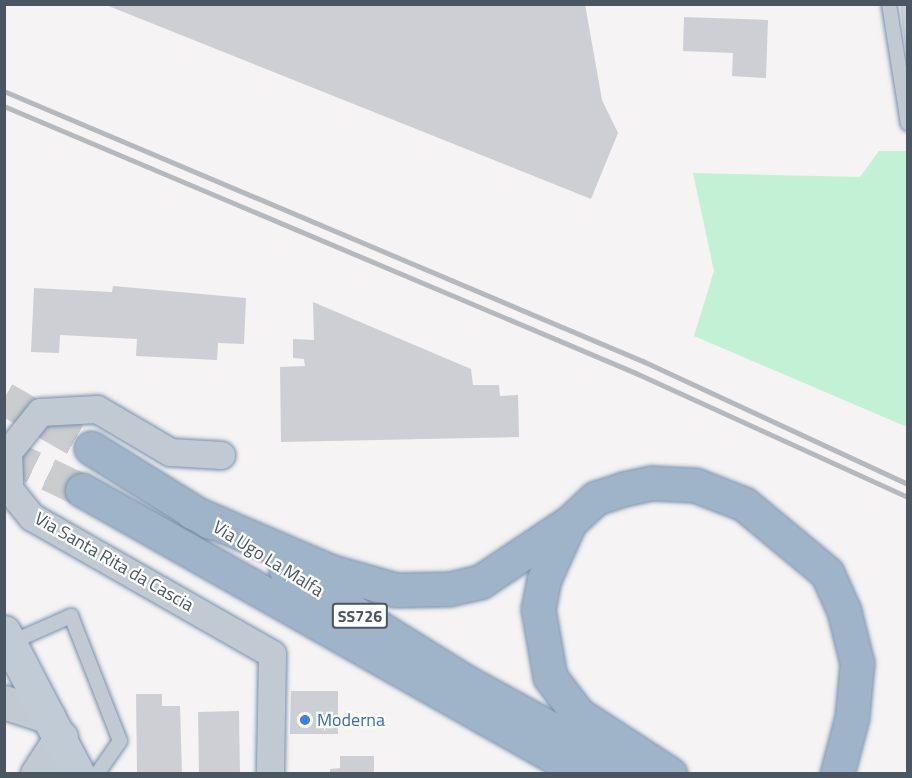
<!DOCTYPE html>
<html>
<head>
<meta charset="utf-8">
<style>
	body { margin:0 }
	#map { position:relative; width:912px; height:778px; overflow:hidden; background:#f5f3f3; font-family:"Titillium Web",sans-serif }
	div>[style] { position:absolute }
	[style*='--x'] { left:calc(var(--x)*1px); top:calc(var(--y)*1px); width:calc(var(--w)*1px); rotate:calc(var(--a)*1deg) }
	.green>* { inset:0; background:#c3f1d5 }
	.building>* { inset:0; background:#cdcfd5 }
	.trunk-tunnel>* { height:33px; margin-top:-16.5px; transform-origin:0; background:repeating-linear-gradient(90deg,#caccce 0 33px,transparent 0 49px) }
	.roads { filter:drop-shadow(0 0 2px #7690ad) drop-shadow(0 0 2px #7690ad) }
	.service>* { height:14px; margin:-7px; padding:0 7px; transform-origin:7px; border-radius:7px; background:#c1cad2 }
	.minor>* { height:27px; margin:-13.5px; padding:0 13.5px; transform-origin:13.5px; border-radius:13.5px; background:#c1cad2 }
	.tertiary>* { height:33px; margin:-16.5px; padding:0 16.5px; transform-origin:16.5px; border-radius:16.5px; background:#c1cad2 }
	.secondary>* { height:33px; margin:-16.5px; padding:0 16.5px; transform-origin:16.5px; border-radius:16.5px; background:#c1cbd6 }
	.trunk>* { height:33px; margin:-16.5px; padding:0 16.5px; transform-origin:16.5px; border-radius:16.5px; background:#9fb4c9 }
	.rail>* { height:4.5px; margin:-2.25px; padding:0 2.25px; transform-origin:2.25px; border-radius:2.25px; background:#b5b8bd }
	.dots>* { width:16px; height:16px; translate:-50% -50%; box-sizing:border-box; border:3px solid #fff; border-radius:50% }
	span { translate:-50% -50%; white-space:nowrap; text-align:center; line-height:1.15; -webkit-text-stroke:4.5px #fff; paint-order:stroke }
	.shield-label span { padding:2px 4px; background:#fff; border:2px solid; border-radius:4px; -webkit-text-stroke-width:0 }
	.shield-label { font-size:16px; color:#4a5661; font-weight:700 }
	.street-label { font-size:18px; color:#4a5661 }
	.shop-label { font-size:18px; color:#366cbe }
	.left { translate:0 -50%; text-align:left }
	.frame { position:absolute; inset:0; border:6px solid #4a5661; pointer-events:none }
</style>
</head>
<body>
<div id="map">
	<div class="green">
		<i style="clip-path:polygon(879px 151px,907px 151px,907px 427px,694px 336px,714px 271px,693px 173px,860px 177px)"></i>
	</div>
	<div class="building">
		<i style="clip-path:polygon(585px 4px,602px 100px,618px 133px,591px 199px,106px 5px)"></i>
		<i style="clip-path:polygon(900px 4px,908px 4px,908px 53px,906px 53px)"></i>
		<i style="clip-path:polygon(684px 17px,768px 20px,766px 78px,732px 76px,733px 53px,683px 51px)"></i>
		<i style="clip-path:polygon(113px 286px,246px 298px,244px 344px,218px 343px,217px 360px,136px 356px,137px 339px,60px 335px,59px 353px,31px 352px,34px 288px,112px 292px)"></i>
		<i style="clip-path:polygon(313px 302px,471px 369px,473px 385px,499px 385px,500px 396px,518px 395px,519px 437px,281px 442px,280px 367px,305px 366px,304px 359px,293px 358px,293px 339px,314px 340px)"></i>
		<i style="clip-path:polygon(291px 691px,338px 691px,338px 734px,290px 734px)"></i>
		<i style="clip-path:polygon(136px 694px,162px 694px,162px 706px,180px 706px,182px 774px,137px 773px)"></i>
		<i style="clip-path:polygon(239px 711px,240px 774px,199px 774px,198px 712px)"></i>
		<i style="clip-path:polygon(340px 756px,374px 756px,374px 774px,330px 774px,330px 769px,340px 768px)"></i>
	</div>
	<div class="trunk-tunnel">
		<i style="--x:4;--y:398;--w:100;--a:29.9"></i>
		<i style="--x:4;--y:453;--w:86;--a:25.4"></i>
	</div>
	<div class="roads">
		<div class="service">
			<i style="--x:889;--y:4;--w:121;--a:81"></i>
			<i style="--x:10;--y:643;--w:67;--a:-23.9"></i>
			<i style="--x:71;--y:616;--w:134;--a:68.6"></i>
			<i style="--x:120;--y:741;--w:40;--a:124.9"></i>
		</div>
		<div class="minor">
			<i style="--x:221;--y:455;--w:51;--a:-176.6"></i>
			<i style="--x:170;--y:452;--w:85;--a:-149.5"></i>
			<i style="--x:97;--y:409;--w:57;--a:177"></i>
			<i style="--x:40;--y:412;--w:51;--a:128.7"></i>
			<i style="--x:8;--y:452;--w:37;--a:88"></i>
			<i style="--x:9;--y:489;--w:36;--a:51"></i>
			<i style="--x:32;--y:517;--w:276;--a:29.7"></i>
			<i style="--x:272;--y:654;--w:120;--a:91"></i>
		</div>
		<div class="tertiary">
			<i style="--x:4;--y:702;--w:47;--a:18.4"></i>
			<i style="--x:37;--y:774;--w:44;--a:-57"></i>
		</div>
		<div class="secondary">
			<i style="--x:4;--y:632;--w:160;--a:62.5"></i>
		</div>
		<div class="trunk">
			<i style="--x:91;--y:448;--w:140;--a:31.9"></i>
			<i style="--x:82;--y:490;--w:578;--a:29.45"></i>
			<i style="--x:192;--y:512;--w:152;--a:23.2"></i>
			<i style="--x:332;--y:572;--w:66;--a:15.7"></i>
			<i style="--x:396;--y:590;--w:53;--a:-1.1"></i>
			<i style="--x:449;--y:589;--w:32;--a:-13"></i>
			<i style="--x:480;--y:582;--w:108;--a:-33.7"></i>
			<i style="--x:570;--y:522;--w:35;--a:-43"></i>
			<i style="--x:596;--y:498;--w:28;--a:-18"></i>
			<i style="--x:623;--y:489;--w:30;--a:-12"></i>
			<i style="--x:652;--y:483;--w:43;--a:2.7"></i>
			<i style="--x:695;--y:485;--w:53;--a:21.2"></i>
			<i style="--x:744;--y:504;--w:108;--a:39.7"></i>
			<i style="--x:827;--y:573;--w:42;--a:65.9"></i>
			<i style="--x:844;--y:611;--w:54;--a:76"></i>
			<i style="--x:857;--y:663;--w:54;--a:95.3"></i>
			<i style="--x:852;--y:717;--w:59;--a:104.7"></i>
			<i style="--x:568;--y:526;--w:58;--a:114.4"></i>
			<i style="--x:544;--y:579;--w:31;--a:101"></i>
			<i style="--x:538;--y:609;--w:69;--a:80"></i>
			<i style="--x:550;--y:677;--w:46;--a:52.9"></i>
			<i style="--x:578;--y:714;--w:110;--a:33.1"></i>
			<i style="--x:286;--y:570;--w:212;--a:31.9"></i>
			<i style="--x:466;--y:682;--w:192;--a:28.7"></i>
		</div>
	</div>
	<div class="rail">
		<i style="--x:4;--y:91;--w:694;--a:22.91"></i>
		<i style="--x:643;--y:361;--w:292;--a:24.9"></i>
		<i style="--x:4;--y:106;--w:686;--a:22.9"></i>
		<i style="--x:636;--y:373;--w:299;--a:24.5"></i>
	</div>
	<div class="dots">
		<i style="left:305px;top:720px;background:#3f7fe0"></i>
	</div>
	<div class="shield-label">
		<span style="left:360px;top:616px">SS726</span>
	</div>
	<div class="street-label">
		<span style="left:268px;top:559px;rotate:32deg">Via Ugo La Malfa</span>
		<span style="left:114px;top:562px;rotate:30deg">Via Santa Rita da Cascia</span>
	</div>
	<div class="shop-label">
		<span class="left" style="left:317px;top:720px">Moderna</span>
	</div>
	<div class="frame"></div>
</div>
</body>
</html>
